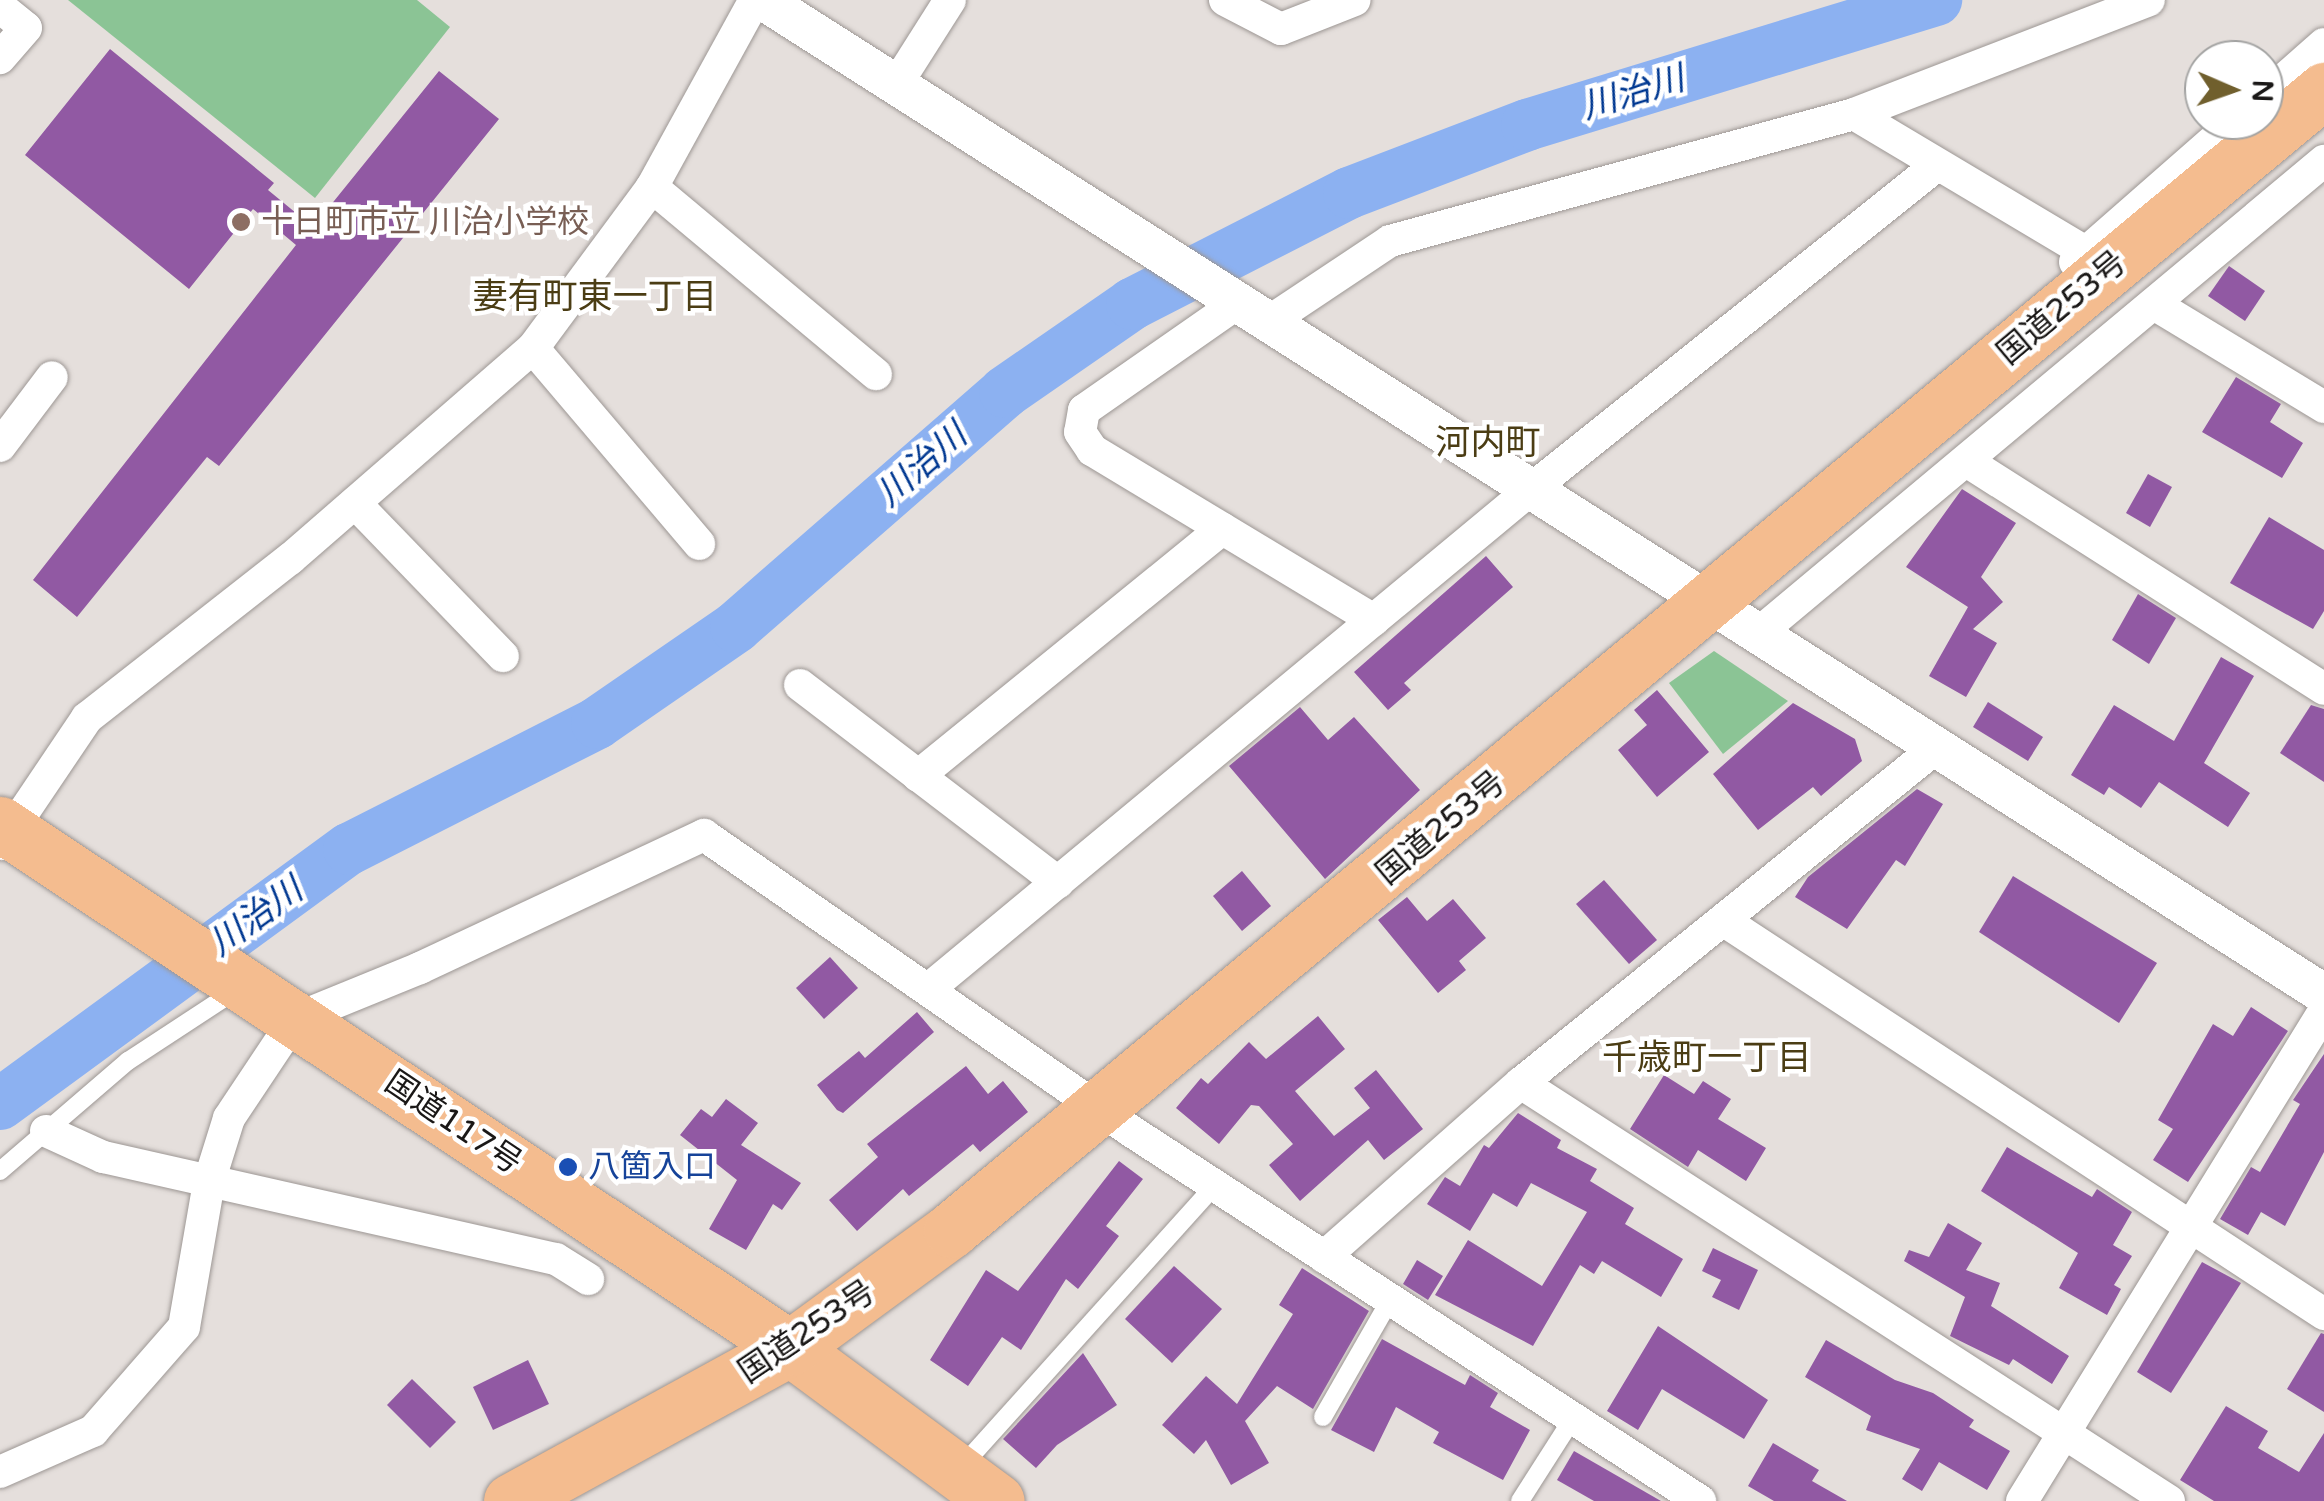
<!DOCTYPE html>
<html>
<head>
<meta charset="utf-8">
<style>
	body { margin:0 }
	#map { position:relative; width:2324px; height:1501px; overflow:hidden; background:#e5dfdc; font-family:"Varela Round","Noto Sans JP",sans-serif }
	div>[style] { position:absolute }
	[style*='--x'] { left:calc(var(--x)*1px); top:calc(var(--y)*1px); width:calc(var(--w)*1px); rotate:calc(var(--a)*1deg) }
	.green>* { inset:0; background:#8bc495 }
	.river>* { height:52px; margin:-26px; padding:0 26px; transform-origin:26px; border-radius:26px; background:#8cb1f1 }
	.building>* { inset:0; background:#9159a3 }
	.roads { filter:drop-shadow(0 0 2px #9d9794) drop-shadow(0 0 2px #9d9794) }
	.service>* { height:18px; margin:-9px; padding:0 9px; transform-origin:9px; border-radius:9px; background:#fff }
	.minor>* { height:32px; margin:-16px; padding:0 16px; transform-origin:16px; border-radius:16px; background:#fff }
	.tertiary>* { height:40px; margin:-20px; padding:0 20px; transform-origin:20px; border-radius:20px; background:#fff }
	.trunk>* { height:55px; margin:-27.5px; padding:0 27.5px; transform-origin:27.5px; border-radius:27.5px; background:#f4bc8f }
	.dots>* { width:28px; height:28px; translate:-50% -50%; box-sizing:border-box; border:5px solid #fff; border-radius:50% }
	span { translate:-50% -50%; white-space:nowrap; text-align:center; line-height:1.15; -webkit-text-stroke:9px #fff; paint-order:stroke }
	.education-label { font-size:32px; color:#785e54 }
	.left { translate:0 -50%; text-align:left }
	.street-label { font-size:32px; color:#1a1817 }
	.transit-label { font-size:32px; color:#164399 }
	.water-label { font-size:35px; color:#003891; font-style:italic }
	.neighbourhood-label { font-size:35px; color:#4b3d14 }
	.north { position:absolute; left:2184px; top:40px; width:100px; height:100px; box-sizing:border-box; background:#fff; border:2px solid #a3a3a2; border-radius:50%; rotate:92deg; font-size:28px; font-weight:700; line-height:40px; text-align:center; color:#1a1817 }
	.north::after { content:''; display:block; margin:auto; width:35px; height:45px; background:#705f2d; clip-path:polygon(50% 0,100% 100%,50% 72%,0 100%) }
</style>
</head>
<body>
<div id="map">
	<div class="green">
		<i style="clip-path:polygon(68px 0,417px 0,450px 27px,315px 198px)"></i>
		<i style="clip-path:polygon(1714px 651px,1788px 701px,1723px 754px,1669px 683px)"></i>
	</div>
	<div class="river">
		<i style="--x:0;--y:1104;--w:432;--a:-36.2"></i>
		<i style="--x:349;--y:849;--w:278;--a:-26.9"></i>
		<i style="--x:597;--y:723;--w:169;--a:-34.6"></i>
		<i style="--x:736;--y:627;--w:357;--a:-41.1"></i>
		<i style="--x:1005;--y:392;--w:155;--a:-34.7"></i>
		<i style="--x:1132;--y:304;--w:244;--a:-27.1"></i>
		<i style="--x:1349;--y:193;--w:191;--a:-20.9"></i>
		<i style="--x:1527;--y:125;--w:428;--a:-17"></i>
	</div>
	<div class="building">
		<i style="clip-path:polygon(110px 49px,274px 183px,268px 190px,313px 227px,439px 71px,499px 119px,219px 466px,207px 457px,77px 617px,33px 580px,296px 245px,253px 209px,189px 289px,25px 155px)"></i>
		<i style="clip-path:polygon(2229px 266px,2265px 291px,2245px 321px,2208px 296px)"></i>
		<i style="clip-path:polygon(2236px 377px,2281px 404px,2270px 422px,2303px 443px,2282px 478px,2202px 432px)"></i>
		<i style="clip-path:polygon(2148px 474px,2172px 487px,2150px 527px,2126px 513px)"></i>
		<i style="clip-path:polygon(1962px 489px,2016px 523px,1981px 577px,2003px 602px,1973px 629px,1997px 643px,1966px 697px,1929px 676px,1968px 607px,1906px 567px)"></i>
		<i style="clip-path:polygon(2269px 517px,2324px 550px,2324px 611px,2313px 629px,2230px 583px)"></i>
		<i style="clip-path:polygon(1486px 556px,1513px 587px,1404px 683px,1411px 690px,1388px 710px,1354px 672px)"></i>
		<i style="clip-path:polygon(2138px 594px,2176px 618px,2149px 664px,2112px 640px)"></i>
		<i style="clip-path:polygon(2221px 657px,2254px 676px,2204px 763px,2250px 793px,2228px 827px,2159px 782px,2141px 808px,2109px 787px,2104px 795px,2071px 775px,2114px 705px,2174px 741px)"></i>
		<i style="clip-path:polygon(1657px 690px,1709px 752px,1657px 797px,1618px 750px,1647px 725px,1634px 710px)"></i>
		<i style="clip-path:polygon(1988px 702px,2043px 737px,2028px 761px,1973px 727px)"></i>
		<i style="clip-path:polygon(1793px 703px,1855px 739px,1862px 761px,1821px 796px,1813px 787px,1758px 830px,1713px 774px)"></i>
		<i style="clip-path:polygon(2311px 705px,2324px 709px,2324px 782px,2280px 753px)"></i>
		<i style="clip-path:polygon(1300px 707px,1328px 740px,1354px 717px,1420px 790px,1325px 879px,1229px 766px)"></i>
		<i style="clip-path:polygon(1917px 789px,1943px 804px,1905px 866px,1896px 860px,1847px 929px,1795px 897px,1808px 877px)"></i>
		<i style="clip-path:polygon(1242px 871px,1271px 906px,1242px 931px,1213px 896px)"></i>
		<i style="clip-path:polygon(2013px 876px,2157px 963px,2119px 1023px,1979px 932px)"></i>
		<i style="clip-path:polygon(1604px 880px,1657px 940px,1629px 964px,1576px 904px)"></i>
		<i style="clip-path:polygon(1407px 897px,1427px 921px,1453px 899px,1486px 938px,1459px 961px,1466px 970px,1438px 993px,1378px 920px)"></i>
		<i style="clip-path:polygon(830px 957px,858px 988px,824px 1019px,796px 988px)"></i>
		<i style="clip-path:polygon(2251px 1007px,2288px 1031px,2188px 1182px,2153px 1160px,2173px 1129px,2158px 1120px,2213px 1024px,2233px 1036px)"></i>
		<i style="clip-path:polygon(917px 1012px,934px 1032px,843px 1113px,837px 1110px,817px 1085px,859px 1051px,865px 1058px)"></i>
		<i style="clip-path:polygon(1318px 1016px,1345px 1049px,1295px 1091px,1334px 1136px,1370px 1108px,1354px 1088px,1376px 1070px,1423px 1129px,1384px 1160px,1368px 1140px,1300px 1201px,1269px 1165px,1293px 1144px,1259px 1106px,1251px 1105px,1219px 1144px,1176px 1108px,1201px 1078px,1208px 1084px,1249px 1042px,1266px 1059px)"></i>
		<i style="clip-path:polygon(2324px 1054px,2324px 1152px,2285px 1226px,2261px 1212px,2248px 1235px,2220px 1219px,2251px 1167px,2260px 1172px,2300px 1104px,2293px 1100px)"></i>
		<i style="clip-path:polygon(966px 1066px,988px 1094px,1003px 1081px,1028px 1112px,980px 1152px,973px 1144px,909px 1196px,903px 1189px,857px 1231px,829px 1200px,878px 1157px,867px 1144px)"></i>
		<i style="clip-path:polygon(1664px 1075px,1694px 1094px,1703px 1081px,1731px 1099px,1718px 1119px,1766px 1148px,1746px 1181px,1698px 1150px,1688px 1167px,1630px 1129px)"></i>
		<i style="clip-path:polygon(726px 1099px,758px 1123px,741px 1145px,801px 1183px,782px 1210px,773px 1204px,746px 1250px,709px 1229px,737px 1180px,680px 1135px,701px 1109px,712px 1117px)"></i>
		<i style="clip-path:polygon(1518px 1113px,1561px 1140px,1557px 1148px,1597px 1169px,1590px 1181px,1634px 1208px,1625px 1224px,1683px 1259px,1661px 1297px,1602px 1261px,1594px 1274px,1580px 1265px,1533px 1346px,1435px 1295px,1468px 1240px,1542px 1286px,1587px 1212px,1531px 1183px,1517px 1207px,1493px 1193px,1470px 1231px,1427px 1204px,1445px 1177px,1460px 1186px,1484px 1145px,1489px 1148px)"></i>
		<i style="clip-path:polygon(2007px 1147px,2092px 1197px,2097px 1189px,2132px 1212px,2113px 1245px,2132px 1256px,2114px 1285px,2121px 1289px,2107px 1315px,2059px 1288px,2078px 1253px,1981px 1191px)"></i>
		<i style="clip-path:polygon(1119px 1161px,1143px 1179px,1106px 1226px,1119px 1236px,1078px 1289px,1066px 1279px,1021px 1350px,1002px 1337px,968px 1386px,930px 1360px,986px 1270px,1018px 1291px)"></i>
		<i style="clip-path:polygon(1948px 1223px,1982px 1243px,1966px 1270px,2000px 1283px,1991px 1306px,2069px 1356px,2052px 1384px,2013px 1359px,2009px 1365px,1950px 1336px,1965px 1297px,1904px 1261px,1909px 1250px,1929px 1257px)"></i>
		<i style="clip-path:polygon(1713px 1248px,1758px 1270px,1739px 1310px,1712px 1297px,1721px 1280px,1702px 1271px)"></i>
		<i style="clip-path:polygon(1417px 1260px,1443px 1276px,1428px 1300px,1403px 1284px)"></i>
		<i style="clip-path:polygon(2202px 1262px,2241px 1283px,2171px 1393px,2137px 1372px)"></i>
		<i style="clip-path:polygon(1174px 1266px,1222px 1309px,1172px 1363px,1125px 1319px)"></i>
		<i style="clip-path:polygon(1302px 1268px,1369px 1311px,1313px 1409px,1277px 1386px,1245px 1421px,1269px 1463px,1231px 1485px,1206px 1440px,1194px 1454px,1162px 1425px,1206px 1376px,1237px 1404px,1293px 1314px,1279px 1305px)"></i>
		<i style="clip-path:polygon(1658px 1326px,1768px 1400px,1744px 1439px,1662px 1389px,1638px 1430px,1607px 1411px)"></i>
		<i style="clip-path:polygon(2321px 1333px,2324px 1334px,2324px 1412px,2287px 1389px)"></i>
		<i style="clip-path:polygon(1382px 1339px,1465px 1385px,1470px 1375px,1498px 1393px,1490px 1407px,1530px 1430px,1503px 1480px,1433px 1443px,1439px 1432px,1396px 1407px,1374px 1452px,1331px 1430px)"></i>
		<i style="clip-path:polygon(1826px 1340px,1895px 1380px,1933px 1393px,1974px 1420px,1969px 1427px,2010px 1451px,1987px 1490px,1939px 1462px,1922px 1491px,1902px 1479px,1920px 1449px,1866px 1430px,1871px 1416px,1805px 1377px)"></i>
		<i style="clip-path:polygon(1083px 1353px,1117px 1405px,1057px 1445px,1036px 1468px,1003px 1439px)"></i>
		<i style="clip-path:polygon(528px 1360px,549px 1404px,493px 1430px,473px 1387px)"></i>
		<i style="clip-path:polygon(412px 1379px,456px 1422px,430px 1448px,387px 1405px)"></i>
		<i style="clip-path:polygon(2226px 1406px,2268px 1431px,2258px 1448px,2299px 1472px,2324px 1433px,2324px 1501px,2214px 1501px,2180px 1480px)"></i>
		<i style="clip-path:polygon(1773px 1443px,1819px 1470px,1812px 1481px,1847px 1501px,1774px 1501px,1748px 1486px)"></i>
		<i style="clip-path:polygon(1574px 1451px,1661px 1501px,1594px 1501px,1557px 1480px)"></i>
	</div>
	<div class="roads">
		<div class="service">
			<i style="--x:0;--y:1171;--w:169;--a:-40.7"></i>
			<i style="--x:128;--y:1061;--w:131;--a:-33.2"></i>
			<i style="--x:1323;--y:1417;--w:135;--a:-60.2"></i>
			<i style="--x:962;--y:1466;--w:378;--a:-48"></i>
			<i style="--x:1520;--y:1501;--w:98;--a:-57.4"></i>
		</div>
		<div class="minor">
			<i style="--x:1225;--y:0;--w:63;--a:27.4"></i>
			<i style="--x:1281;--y:29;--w:79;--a:-21.4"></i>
			<i style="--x:0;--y:7;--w:33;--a:39"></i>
			<i style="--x:26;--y:28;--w:40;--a:131"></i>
			<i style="--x:898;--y:82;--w:97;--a:-57.6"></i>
			<i style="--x:2264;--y:97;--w:80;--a:-41.5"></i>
			<i style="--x:1854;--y:114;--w:289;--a:30.8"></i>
			<i style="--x:652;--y:187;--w:292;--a:39.9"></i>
			<i style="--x:2075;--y:262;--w:215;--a:-41.2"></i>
			<i style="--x:1239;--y:302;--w:189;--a:145.1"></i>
			<i style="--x:1084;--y:410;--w:22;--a:100"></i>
			<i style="--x:1080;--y:432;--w:22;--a:56"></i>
			<i style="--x:1092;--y:450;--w:329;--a:31.1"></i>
			<i style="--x:2154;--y:304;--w:199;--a:31.2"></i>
			<i style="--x:1270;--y:321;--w:144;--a:-33.7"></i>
			<i style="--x:1390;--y:241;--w:481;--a:-15.3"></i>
			<i style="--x:1854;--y:114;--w:316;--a:-21.1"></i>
			<i style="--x:533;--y:348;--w:257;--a:49.7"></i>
			<i style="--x:0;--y:446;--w:86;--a:-53"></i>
			<i style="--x:1968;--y:462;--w:422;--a:32.5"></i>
			<i style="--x:355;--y:503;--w:213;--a:46"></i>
			<i style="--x:1760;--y:632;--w:735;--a:-39.87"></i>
			<i style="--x:800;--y:685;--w:325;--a:37.4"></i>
			<i style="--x:918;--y:776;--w:392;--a:-39.1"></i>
			<i style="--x:2;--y:844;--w:152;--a:-56"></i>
			<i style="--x:87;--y:718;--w:258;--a:-38.1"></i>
			<i style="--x:290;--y:559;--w:322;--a:-41"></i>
			<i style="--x:533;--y:348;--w:200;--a:-53.5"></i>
			<i style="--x:652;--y:187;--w:213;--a:-61.2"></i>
			<i style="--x:1723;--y:920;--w:719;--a:33.25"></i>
			<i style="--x:931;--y:987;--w:778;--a:-39.68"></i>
			<i style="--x:1530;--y:490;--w:519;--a:-38.59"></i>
			<i style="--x:1521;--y:1083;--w:771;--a:32.82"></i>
			<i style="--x:46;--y:1131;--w:63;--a:24.5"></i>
			<i style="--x:103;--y:1157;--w:464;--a:12.7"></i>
			<i style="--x:556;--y:1259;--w:38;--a:32"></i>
			<i style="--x:1324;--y:1257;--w:263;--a:-41.5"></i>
			<i style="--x:1521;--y:1083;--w:535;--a:-38.93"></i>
			<i style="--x:0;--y:1472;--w:102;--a:-23.8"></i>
			<i style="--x:93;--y:1431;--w:138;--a:-48.8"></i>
			<i style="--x:184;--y:1327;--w:147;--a:-80.2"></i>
			<i style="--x:209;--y:1182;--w:67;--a:-72.6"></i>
			<i style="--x:229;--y:1118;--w:119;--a:-56.3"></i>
			<i style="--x:295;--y:1019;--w:135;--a:-22.2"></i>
			<i style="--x:420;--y:968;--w:314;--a:-25.1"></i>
			<i style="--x:704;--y:835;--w:520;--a:34.73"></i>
			<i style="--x:1131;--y:1131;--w:679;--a:33.03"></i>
			<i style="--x:2022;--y:1501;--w:576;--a:-58.35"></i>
		</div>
		<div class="tertiary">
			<i style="--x:763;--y:0;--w:1851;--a:32.49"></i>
		</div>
		<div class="trunk">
			<i style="--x:0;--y:824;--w:948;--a:33.56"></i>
			<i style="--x:790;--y:1348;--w:257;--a:36.5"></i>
			<i style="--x:511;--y:1501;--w:318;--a:-28.7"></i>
			<i style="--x:790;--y:1348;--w:200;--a:-36.2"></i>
			<i style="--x:951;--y:1230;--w:1785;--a:-39.7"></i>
		</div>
	</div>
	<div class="dots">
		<i style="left:241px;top:222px;background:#8d6e63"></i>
		<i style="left:568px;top:1167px;background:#1a4fb4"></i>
	</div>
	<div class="education-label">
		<span class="left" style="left:261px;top:222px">十日町市立 川治小学校</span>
	</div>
	<div class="street-label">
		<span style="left:2062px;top:308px;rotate:-40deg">国道253号</span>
		<span style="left:1441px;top:828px;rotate:-40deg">国道253号</span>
		<span style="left:453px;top:1123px;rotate:34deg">国道117号</span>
		<span style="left:807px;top:1332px;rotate:-34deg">国道253号</span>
	</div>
	<div class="transit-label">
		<span class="left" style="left:588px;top:1167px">八箇入口</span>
	</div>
	<div class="water-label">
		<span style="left:1633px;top:93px;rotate:-17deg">川治川</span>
		<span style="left:922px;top:465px;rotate:-41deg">川治川</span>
		<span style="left:256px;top:917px;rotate:-36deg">川治川</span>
	</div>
	<div class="neighbourhood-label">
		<span style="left:595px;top:297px">妻有町東一丁目</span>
		<span style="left:1488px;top:443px">河内町</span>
		<span style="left:1707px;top:1058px">千歳町一丁目</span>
	</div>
	<div class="north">N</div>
</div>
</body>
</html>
